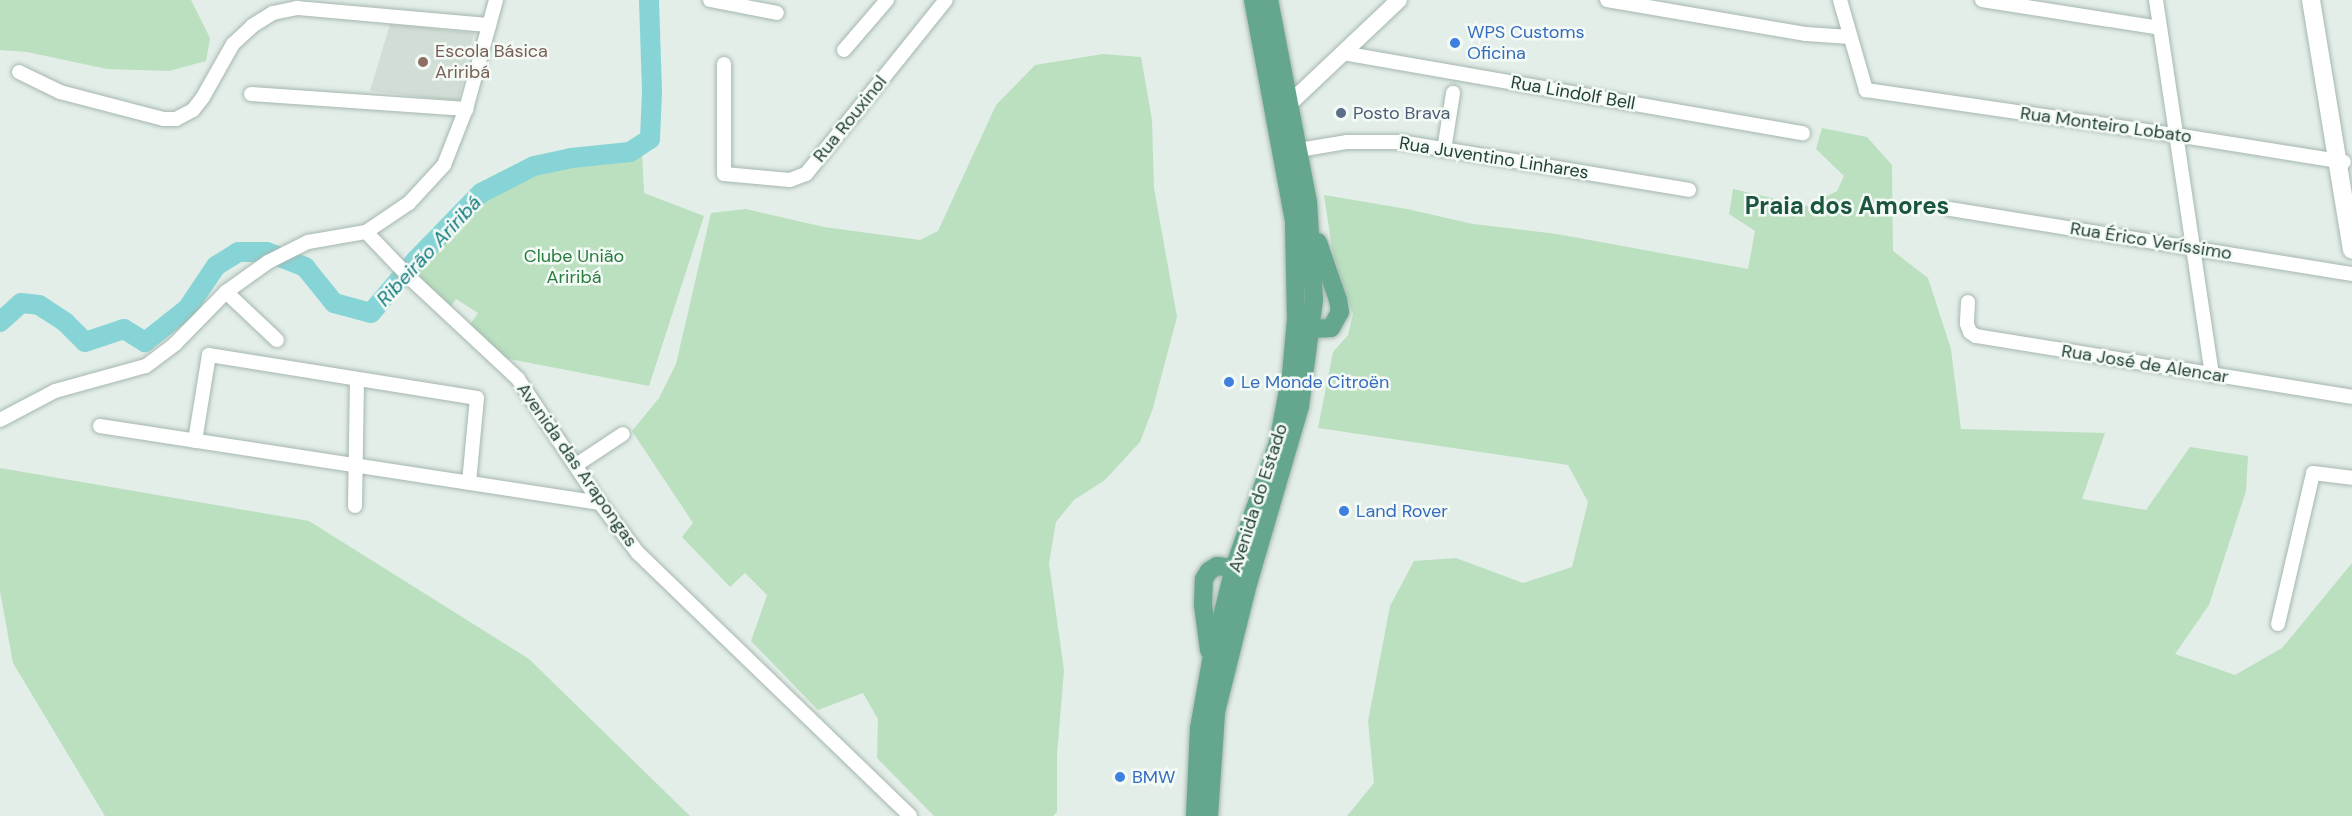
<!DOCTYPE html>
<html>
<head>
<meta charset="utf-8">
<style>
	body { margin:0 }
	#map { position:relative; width:2352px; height:816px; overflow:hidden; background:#e3eee8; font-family:"DM Sans",sans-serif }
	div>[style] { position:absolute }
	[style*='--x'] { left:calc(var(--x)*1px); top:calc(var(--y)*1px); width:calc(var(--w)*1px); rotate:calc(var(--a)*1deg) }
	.built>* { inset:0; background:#d1ded6 }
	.green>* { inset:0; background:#bae0c0 }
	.river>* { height:20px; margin:-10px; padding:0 10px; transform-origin:10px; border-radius:10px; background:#87d4d7 }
	.roads { filter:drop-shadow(0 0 2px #a5b7ae) drop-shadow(0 0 2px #a5b7ae) }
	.minor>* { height:14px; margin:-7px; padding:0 7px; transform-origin:7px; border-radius:7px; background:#fff }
	.tertiary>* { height:16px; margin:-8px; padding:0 8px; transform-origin:8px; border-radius:8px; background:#fff }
	.secondary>* { height:18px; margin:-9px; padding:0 9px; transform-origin:9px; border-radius:9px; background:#fff }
	.primary>* { height:18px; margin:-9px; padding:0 9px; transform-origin:9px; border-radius:9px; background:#64a78e }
	.dots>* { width:16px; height:16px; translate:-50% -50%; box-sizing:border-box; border:3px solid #f4faf6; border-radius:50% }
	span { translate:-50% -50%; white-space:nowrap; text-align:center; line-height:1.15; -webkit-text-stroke:5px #f4faf6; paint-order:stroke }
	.shop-label { font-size:18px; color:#366cbe }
	.left { translate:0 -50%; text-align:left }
	.education-label { font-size:18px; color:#785e54 }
	.street-label { font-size:18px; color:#214134 }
	.service-label { font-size:18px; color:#4e5e75 }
	.park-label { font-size:18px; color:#287b3e }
	.water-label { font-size:20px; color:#167d82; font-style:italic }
	.district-label { font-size:24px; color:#1b5540; font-weight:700 }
</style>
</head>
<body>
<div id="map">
	<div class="built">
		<i style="clip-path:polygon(390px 24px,474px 33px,458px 101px,370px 91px)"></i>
	</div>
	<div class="green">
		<i style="clip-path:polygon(0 0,191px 0,210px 38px,206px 61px,169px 71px,107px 69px,27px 52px,0 50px)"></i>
		<i style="clip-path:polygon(1103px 54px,1141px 57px,1152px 120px,1154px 188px,1177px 317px,1153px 408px,1140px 442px,1105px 480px,1074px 500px,1056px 522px,1049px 563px,1064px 670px,1057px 755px,1057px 812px,1053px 816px,934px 816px,877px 758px,878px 719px,863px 693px,818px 710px,751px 641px,767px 595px,745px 573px,730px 587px,682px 537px,693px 523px,632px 431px,659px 398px,676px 364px,711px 213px,746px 209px,824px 227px,920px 240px,938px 231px,996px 105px,1035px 65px)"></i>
		<i style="clip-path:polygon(1822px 128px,1867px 137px,1892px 165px,1893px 251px,1928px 278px,1951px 349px,1961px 429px,2105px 433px,2082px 499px,2146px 510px,2190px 447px,2248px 456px,2246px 491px,2209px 605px,2175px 654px,2235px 675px,2282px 648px,2352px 563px,2352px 816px,1347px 816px,1374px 783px,1368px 721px,1390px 606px,1414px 561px,1456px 558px,1523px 583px,1572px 567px,1588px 502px,1568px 465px,1318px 428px,1333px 352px,1348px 335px,1353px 314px,1333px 255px,1324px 195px,1407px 209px,1473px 224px,1557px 234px,1748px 269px,1755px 231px,1729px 214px,1733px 189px,1808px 206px,1837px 191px,1844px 176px,1816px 149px)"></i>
		<i style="clip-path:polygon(642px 153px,644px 193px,704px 216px,649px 386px,504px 358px,469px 326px,478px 313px,456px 299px,450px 308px,412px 273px,484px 198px,535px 171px,572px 162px)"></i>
		<i style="clip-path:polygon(0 468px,309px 521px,529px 659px,690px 816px,105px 816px,13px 663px,0 591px)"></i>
	</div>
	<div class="river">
		<i style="--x:0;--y:322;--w:28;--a:-42"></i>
		<i style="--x:21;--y:303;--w:18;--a:6"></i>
		<i style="--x:39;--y:305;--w:31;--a:33"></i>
		<i style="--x:65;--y:322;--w:28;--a:45"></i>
		<i style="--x:85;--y:342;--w:41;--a:-18.4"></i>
		<i style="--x:124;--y:329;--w:25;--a:32"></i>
		<i style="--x:145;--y:342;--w:53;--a:-38.2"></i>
		<i style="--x:187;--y:309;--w:52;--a:-56"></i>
		<i style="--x:216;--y:266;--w:26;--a:-32"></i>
		<i style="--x:238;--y:252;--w:29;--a:0"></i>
		<i style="--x:267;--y:252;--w:41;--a:21.5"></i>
		<i style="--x:305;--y:267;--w:46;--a:51.1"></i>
		<i style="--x:334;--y:303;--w:38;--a:15"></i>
		<i style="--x:371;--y:313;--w:70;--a:-49.7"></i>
		<i style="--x:416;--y:260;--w:93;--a:-45.9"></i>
		<i style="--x:481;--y:193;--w:59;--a:-27"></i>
		<i style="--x:534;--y:166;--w:38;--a:-12"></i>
		<i style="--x:571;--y:158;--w:59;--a:-5.8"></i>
		<i style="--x:630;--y:152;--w:24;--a:-33"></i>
		<i style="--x:650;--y:139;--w:48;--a:-87.6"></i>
		<i style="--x:652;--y:91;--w:91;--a:-91.9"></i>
	</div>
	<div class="roads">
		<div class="minor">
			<i style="--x:710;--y:0;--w:68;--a:11"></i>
			<i style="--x:1607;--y:0;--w:202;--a:9.7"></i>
			<i style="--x:1806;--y:34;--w:44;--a:3.9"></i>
			<i style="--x:1840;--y:0;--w:94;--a:73.9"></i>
			<i style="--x:1866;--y:90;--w:313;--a:8.3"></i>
			<i style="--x:2176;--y:135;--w:170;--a:9.1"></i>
			<i style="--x:1982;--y:0;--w:180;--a:8.9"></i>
			<i style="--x:2156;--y:0;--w:379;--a:81.5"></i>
			<i style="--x:844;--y:50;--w:66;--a:-49.3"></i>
			<i style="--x:1343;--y:53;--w:467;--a:9.9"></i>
			<i style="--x:724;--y:64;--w:110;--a:90"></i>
			<i style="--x:724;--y:174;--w:66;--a:5.2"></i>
			<i style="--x:790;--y:180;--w:17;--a:-21"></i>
			<i style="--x:806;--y:174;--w:223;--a:-51.2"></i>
			<i style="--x:19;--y:72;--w:46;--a:26"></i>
			<i style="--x:60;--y:92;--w:107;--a:14.6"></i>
			<i style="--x:164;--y:119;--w:12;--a:0"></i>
			<i style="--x:176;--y:119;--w:19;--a:-28"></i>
			<i style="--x:193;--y:110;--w:16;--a:-52"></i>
			<i style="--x:203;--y:97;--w:61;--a:-60.5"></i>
			<i style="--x:233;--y:44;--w:26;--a:-43"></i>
			<i style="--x:252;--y:26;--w:25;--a:-32"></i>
			<i style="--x:273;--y:13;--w:25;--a:-12"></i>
			<i style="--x:297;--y:8;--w:193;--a:5.1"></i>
			<i style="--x:251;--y:94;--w:216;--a:4"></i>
			<i style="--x:1299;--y:150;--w:49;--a:-9.5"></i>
			<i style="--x:1347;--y:142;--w:53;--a:0"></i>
			<i style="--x:1400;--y:142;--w:293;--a:9.4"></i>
			<i style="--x:1444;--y:150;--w:58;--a:-81"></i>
			<i style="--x:1950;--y:209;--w:407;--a:9.2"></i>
			<i style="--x:366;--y:232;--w:52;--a:-34"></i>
			<i style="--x:409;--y:203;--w:52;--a:-47.4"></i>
			<i style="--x:444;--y:165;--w:60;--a:-68.6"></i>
			<i style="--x:466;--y:109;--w:113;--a:-74.6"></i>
			<i style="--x:226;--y:292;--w:70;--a:43.3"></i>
			<i style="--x:1968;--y:302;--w:22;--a:93"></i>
			<i style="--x:1967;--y:324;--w:9;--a:69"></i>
			<i style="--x:1970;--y:332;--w:7;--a:34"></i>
			<i style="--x:1976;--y:336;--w:381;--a:9.2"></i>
			<i style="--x:0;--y:420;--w:62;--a:-27.8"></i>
			<i style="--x:55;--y:391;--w:94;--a:-15.4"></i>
			<i style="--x:146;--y:366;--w:36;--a:-37"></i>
			<i style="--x:175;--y:344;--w:73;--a:-45.6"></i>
			<i style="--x:226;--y:292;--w:52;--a:-35.5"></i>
			<i style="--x:268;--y:262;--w:45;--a:-26.6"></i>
			<i style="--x:308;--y:242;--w:59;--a:-9.8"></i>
			<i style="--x:366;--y:232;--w:66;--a:46.2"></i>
			<i style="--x:412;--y:280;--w:145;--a:43"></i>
			<i style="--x:518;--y:379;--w:149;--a:56.5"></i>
			<i style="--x:600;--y:503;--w:63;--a:52.8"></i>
			<i style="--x:638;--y:553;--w:378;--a:44"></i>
			<i style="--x:100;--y:426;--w:506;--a:8.75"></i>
			<i style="--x:195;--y:441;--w:87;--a:-80.8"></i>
			<i style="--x:209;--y:355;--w:271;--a:9.1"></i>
			<i style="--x:477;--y:398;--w:85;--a:95.4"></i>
			<i style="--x:576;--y:465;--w:56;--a:-33.4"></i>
			<i style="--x:355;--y:506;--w:127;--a:-89.1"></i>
			<i style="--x:2278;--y:624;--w:155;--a:-76.9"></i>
			<i style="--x:2313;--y:473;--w:39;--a:7"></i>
		</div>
		<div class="tertiary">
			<i style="--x:1289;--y:104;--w:151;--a:-43.4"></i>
		</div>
		<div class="secondary">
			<i style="--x:2311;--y:0;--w:253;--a:80.7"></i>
		</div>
		<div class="primary">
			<i style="--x:1302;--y:323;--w:12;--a:31"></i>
			<i style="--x:1312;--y:329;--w:19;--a:-3"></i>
			<i style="--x:1331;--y:328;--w:18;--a:-61"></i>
			<i style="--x:1340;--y:312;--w:12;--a:-99"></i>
			<i style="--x:1338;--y:300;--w:61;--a:-109"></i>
			<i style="--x:1209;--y:650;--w:45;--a:-97.6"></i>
			<i style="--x:1203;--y:605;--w:26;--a:-88"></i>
			<i style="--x:1204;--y:579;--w:9;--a:-58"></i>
			<i style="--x:1209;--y:571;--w:9;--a:-32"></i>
			<i style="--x:1217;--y:566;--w:17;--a:7"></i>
			<i style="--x:1234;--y:568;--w:11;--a:49"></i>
			<i style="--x:1195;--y:816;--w:88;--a:-87.4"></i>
			<i style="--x:1199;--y:728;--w:68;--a:-79.8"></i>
			<i style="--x:1211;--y:661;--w:96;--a:-76.1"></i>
			<i style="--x:1234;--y:568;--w:133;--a:-70.6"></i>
			<i style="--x:1278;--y:443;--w:69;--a:-79.2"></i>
			<i style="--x:1291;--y:375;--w:56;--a:-84.9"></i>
			<i style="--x:1296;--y:319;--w:98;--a:-91.2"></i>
			<i style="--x:1294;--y:221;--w:225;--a:-100.5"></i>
			<i style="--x:1209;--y:816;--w:104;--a:-86.1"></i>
			<i style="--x:1216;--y:712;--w:132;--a:-76"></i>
			<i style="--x:1248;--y:584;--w:185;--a:-73.7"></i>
			<i style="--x:1300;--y:406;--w:107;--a:-82.5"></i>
			<i style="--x:1314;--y:300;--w:98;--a:-93.5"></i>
			<i style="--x:1308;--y:202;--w:206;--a:-100.9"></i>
		</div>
	</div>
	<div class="dots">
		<i style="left:1455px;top:43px;background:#3f7fe0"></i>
		<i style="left:423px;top:62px;background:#8d6e63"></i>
		<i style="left:1341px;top:113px;background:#5c6f8a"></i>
		<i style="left:1229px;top:382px;background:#3f7fe0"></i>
		<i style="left:1344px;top:511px;background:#3f7fe0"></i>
		<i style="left:1120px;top:777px;background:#3f7fe0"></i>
	</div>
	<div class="shop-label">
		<span class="left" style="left:1467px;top:43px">WPS Customs<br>Oficina</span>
		<span class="left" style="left:1241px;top:382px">Le Monde Citroën</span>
		<span class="left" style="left:1356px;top:511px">Land Rover</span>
		<span class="left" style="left:1132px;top:777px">BMW</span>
	</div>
	<div class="education-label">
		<span class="left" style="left:435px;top:62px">Escola Básica<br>Ariribá</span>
	</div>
	<div class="street-label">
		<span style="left:1573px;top:93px;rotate:10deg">Rua Lindolf Bell</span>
		<span style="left:850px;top:119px;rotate:-51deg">Rua Rouxinol</span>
		<span style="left:2106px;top:125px;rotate:8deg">Rua Monteiro Lobato</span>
		<span style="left:1494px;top:158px;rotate:9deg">Rua Juventino Linhares</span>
		<span style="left:2151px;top:241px;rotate:9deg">Rua Érico Veríssimo</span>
		<span style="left:2145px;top:364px;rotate:9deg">Rua José de Alencar</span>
		<span style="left:577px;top:465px;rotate:55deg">Avenida das Arapongas</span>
		<span style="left:1258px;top:498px;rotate:-72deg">Avenida do Estado</span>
	</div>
	<div class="service-label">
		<span class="left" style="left:1353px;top:113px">Posto Brava</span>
	</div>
	<div class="park-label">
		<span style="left:574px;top:267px">Clube União<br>Ariribá</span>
	</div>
	<div class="water-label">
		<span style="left:429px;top:251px;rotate:-47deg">Ribeirão Ariribá</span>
	</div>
	<div class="district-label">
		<span style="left:1847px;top:206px">Praia dos Amores</span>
	</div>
</div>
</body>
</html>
